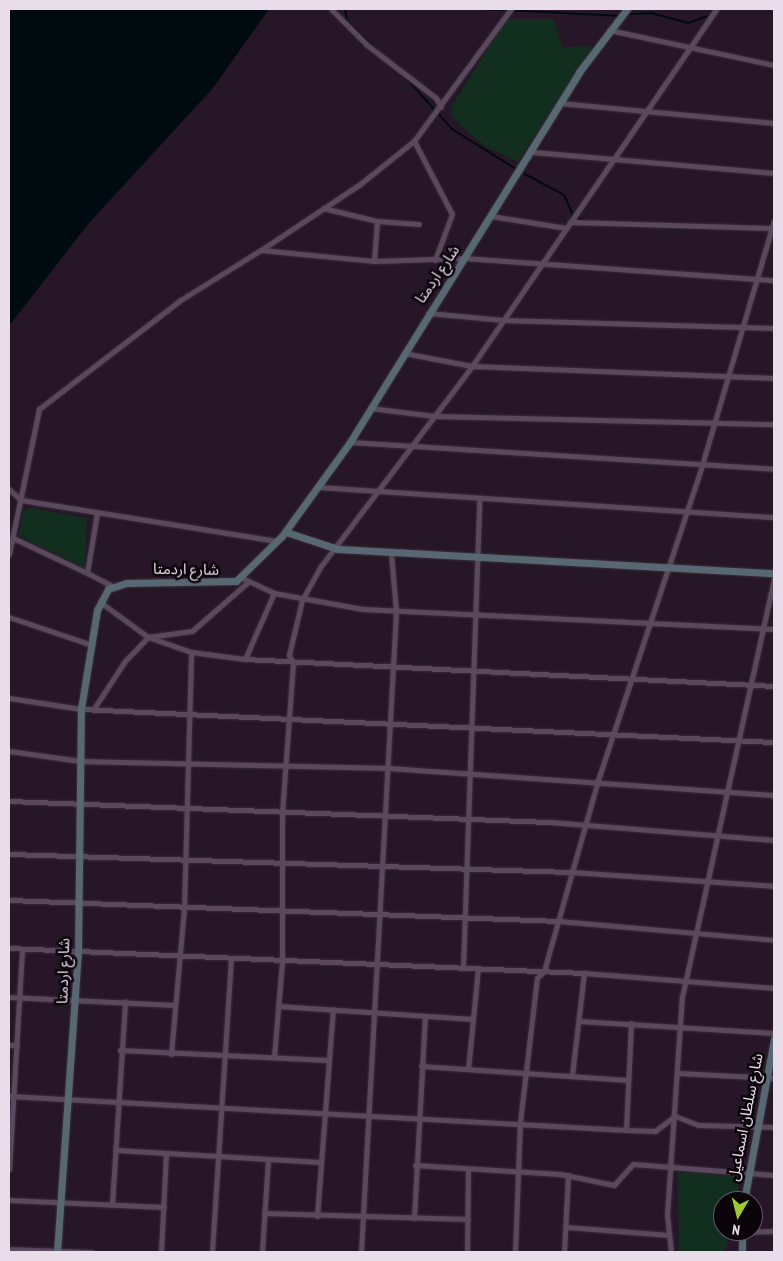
<!DOCTYPE html>
<html>
<head>
<meta charset="utf-8">
<style>
	body { margin:0 }
	#map { position:relative; width:783px; height:1261px; overflow:hidden; background:#261627; font-family:"PT Sans Narrow","Noto Sans Arabic",sans-serif }
	div>[style] { position:absolute }
	[style*='--x'] { left:calc(var(--x)*1px); top:calc(var(--y)*1px); width:calc(var(--w)*1px); rotate:calc(var(--a)*1deg) }
	.green>* { inset:0; background:#122e1e }
	.water>* { inset:0; background:#000b0f }
	.stream>* { height:2px; margin:-1px; padding:0 1px; transform-origin:1px; border-radius:1px; background:#000b0f }
	.roads { filter:drop-shadow(0 0 1px #3a2f3b) drop-shadow(0 0 1px #3a2f3b) }
	.street>* { height:5px; margin:-2.5px; padding:0 2.5px; transform-origin:2.5px; border-radius:2.5px; background:#5b485c }
	.secondary>* { height:7px; margin:-3.5px; padding:0 3.5px; transform-origin:3.5px; border-radius:3.5px; background:#576872 }
	span { translate:-50% -50%; white-space:nowrap; text-align:center; line-height:1.15; -webkit-text-stroke:5px #0b050b; paint-order:stroke }
	.street-label { font-size:15px; color:#e9dde9 }
	.frame { position:absolute; inset:0; border:10px solid #e9dde9; pointer-events:none }
	.north { position:absolute; left:713px; top:1191px; width:50px; height:50px; box-sizing:border-box; background:#0b050b; border:1px solid #645b64; border-radius:50%; rotate:188deg; font-size:14px; font-weight:700; line-height:20px; text-align:center; color:#e9dde9 }
	.north::after { content:''; display:block; margin:auto; width:18px; height:22px; background:#9dca30; clip-path:polygon(50% 0,100% 100%,50% 72%,0 100%) }
</style>
</head>
<body>
<div id="map">
	<div class="green">
		<i style="clip-path:polygon(507px 19px,554px 19px,562px 47px,593px 46px,518px 162px,488px 148px,469px 133px,452px 117px,451px 107px)"></i>
		<i style="clip-path:polygon(32px 508px,87px 518px,85px 568px,18px 536px,24px 510px)"></i>
		<i style="clip-path:polygon(678px 1172px,739px 1177px,737px 1201px,723px 1201px,723px 1231px,736px 1231px,730px 1234px,725px 1252px,679px 1252px)"></i>
	</div>
	<div class="water">
		<i style="clip-path:polygon(9px 9px,269px 9px,213px 88px,89px 223px,9px 326px)"></i>
	</div>
	<div class="stream">
		<i style="--x:345;--y:9;--w:12;--a:81"></i>
		<i style="--x:347;--y:21;--w:42;--a:44"></i>
		<i style="--x:483;--y:9;--w:137;--a:2.9"></i>
		<i style="--x:626;--y:14;--w:25;--a:-2"></i>
		<i style="--x:651;--y:13;--w:38;--a:15"></i>
		<i style="--x:688;--y:23;--w:21;--a:-19"></i>
		<i style="--x:405;--y:77;--w:70;--a:47.9"></i>
		<i style="--x:452;--y:129;--w:75;--a:32"></i>
		<i style="--x:525;--y:174;--w:44;--a:28.3"></i>
		<i style="--x:564;--y:195;--w:24;--a:66"></i>
		<i style="--x:574;--y:217;--w:10;--a:17"></i>
		<i style="--x:608;--y:226;--w:100;--a:1.7"></i>
	</div>
	<div class="roads">
		<div class="street">
			<i style="--x:331;--y:9;--w:51;--a:45"></i>
			<i style="--x:367;--y:45;--w:87;--a:37.5"></i>
			<i style="--x:436;--y:98;--w:10;--a:61"></i>
			<i style="--x:609;--y:30;--w:169;--a:12"></i>
			<i style="--x:559;--y:103;--w:216;--a:5.3"></i>
			<i style="--x:414;--y:141;--w:82;--a:62.5"></i>
			<i style="--x:452;--y:214;--w:49;--a:110.3"></i>
			<i style="--x:533;--y:152;--w:242;--a:5"></i>
			<i style="--x:323;--y:208;--w:56;--a:13.5"></i>
			<i style="--x:377;--y:221;--w:40;--a:94.3"></i>
			<i style="--x:491;--y:216;--w:76;--a:9.1"></i>
			<i style="--x:377;--y:221;--w:42;--a:4.1"></i>
			<i style="--x:570;--y:222;--w:204;--a:1.7"></i>
			<i style="--x:261;--y:250;--w:118;--a:-33.6"></i>
			<i style="--x:359;--y:185;--w:70;--a:-38.7"></i>
			<i style="--x:414;--y:141;--w:164;--a:-53.7"></i>
			<i style="--x:428;--y:313;--w:75;--a:5.3"></i>
			<i style="--x:503;--y:320;--w:271;--a:1.7"></i>
			<i style="--x:404;--y:353;--w:69;--a:10.8"></i>
			<i style="--x:472;--y:366;--w:302;--a:2.3"></i>
			<i style="--x:370;--y:408;--w:65;--a:7"></i>
			<i style="--x:435;--y:416;--w:339;--a:1.4"></i>
			<i style="--x:350;--y:442;--w:425;--a:3.6"></i>
			<i style="--x:318;--y:487;--w:457;--a:3.8"></i>
			<i style="--x:9;--y:489;--w:16;--a:43"></i>
			<i style="--x:21;--y:500;--w:259;--a:9.1"></i>
			<i style="--x:97;--y:513;--w:61;--a:99.5"></i>
			<i style="--x:87;--y:573;--w:29;--a:27"></i>
			<i style="--x:13;--y:538;--w:82;--a:25.3"></i>
			<i style="--x:9;--y:554;--w:148;--a:-78.3"></i>
			<i style="--x:39;--y:409;--w:177;--a:-37.6"></i>
			<i style="--x:179;--y:301;--w:97;--a:-31.9"></i>
			<i style="--x:261;--y:250;--w:114;--a:5.6"></i>
			<i style="--x:374;--y:261;--w:90;--a:-1.9"></i>
			<i style="--x:464;--y:258;--w:311;--a:4.1"></i>
			<i style="--x:242;--y:578;--w:35;--a:25"></i>
			<i style="--x:274;--y:593;--w:90;--a:10.2"></i>
			<i style="--x:363;--y:609;--w:411;--a:2.8"></i>
			<i style="--x:100;--y:602;--w:59;--a:36.1"></i>
			<i style="--x:148;--y:637;--w:46;--a:19.2"></i>
			<i style="--x:191;--y:652;--w:54;--a:7.4"></i>
			<i style="--x:245;--y:659;--w:530;--a:2.92"></i>
			<i style="--x:9;--y:617;--w:84;--a:18.6"></i>
			<i style="--x:245;--y:659;--w:72;--a:-66.3"></i>
			<i style="--x:9;--y:698;--w:73;--a:8.7"></i>
			<i style="--x:81;--y:709;--w:694;--a:2.73"></i>
			<i style="--x:93;--y:710;--w:59;--a:-56.9"></i>
			<i style="--x:125;--y:661;--w:33;--a:-46"></i>
			<i style="--x:148;--y:637;--w:44;--a:-7.8"></i>
			<i style="--x:192;--y:631;--w:74;--a:-41.2"></i>
			<i style="--x:9;--y:751;--w:72;--a:8"></i>
			<i style="--x:80;--y:761;--w:307;--a:1.3"></i>
			<i style="--x:387;--y:768;--w:388;--a:4"></i>
			<i style="--x:9;--y:801;--w:540;--a:2.23"></i>
			<i style="--x:549;--y:822;--w:226;--a:4.6"></i>
			<i style="--x:9;--y:854;--w:561;--a:1.84"></i>
			<i style="--x:570;--y:872;--w:204;--a:3.9"></i>
			<i style="--x:9;--y:900;--w:549;--a:2.19"></i>
			<i style="--x:558;--y:921;--w:217;--a:5"></i>
			<i style="--x:9;--y:948;--w:576;--a:2.49"></i>
			<i style="--x:584;--y:973;--w:191;--a:4.5"></i>
			<i style="--x:463;--y:968;--w:467;--a:-88"></i>
			<i style="--x:9;--y:997;--w:166;--a:2.8"></i>
			<i style="--x:278;--y:1006;--w:195;--a:3.8"></i>
			<i style="--x:473;--y:1019;--w:51;--a:-84.4"></i>
			<i style="--x:579;--y:1021;--w:195;--a:3.5"></i>
			<i style="--x:9;--y:1045;--w:8;--a:0"></i>
			<i style="--x:120;--y:1050;--w:207;--a:2.8"></i>
			<i style="--x:171;--y:1054;--w:147;--a:-84.9"></i>
			<i style="--x:184;--y:908;--w:256;--a:-88.4"></i>
			<i style="--x:274;--y:1057;--w:96;--a:-85.2"></i>
			<i style="--x:282;--y:961;--w:148;--a:-90"></i>
			<i style="--x:282;--y:813;--w:150;--a:-85.8"></i>
			<i style="--x:293;--y:663;--w:9;--a:-117"></i>
			<i style="--x:289;--y:655;--w:57;--a:-76.7"></i>
			<i style="--x:302;--y:600;--w:39;--a:-61"></i>
			<i style="--x:321;--y:566;--w:251;--a:-52.9"></i>
			<i style="--x:472;--y:366;--w:432;--a:-55.6"></i>
			<i style="--x:421;--y:1066;--w:207;--a:3.9"></i>
			<i style="--x:468;--y:1069;--w:50;--a:-84.3"></i>
			<i style="--x:678;--y:1073;--w:96;--a:3"></i>
			<i style="--x:572;--y:1075;--w:103;--a:-83.3"></i>
			<i style="--x:9;--y:1096;--w:618;--a:3.15"></i>
			<i style="--x:626;--y:1130;--w:29;--a:2"></i>
			<i style="--x:655;--y:1131;--w:25;--a:-37"></i>
			<i style="--x:675;--y:1116;--w:25;--a:21"></i>
			<i style="--x:698;--y:1125;--w:76;--a:1.5"></i>
			<i style="--x:626;--y:1130;--w:107;--a:-87.3"></i>
			<i style="--x:116;--y:1150;--w:204;--a:3.4"></i>
			<i style="--x:415;--y:1165;--w:145;--a:3.6"></i>
			<i style="--x:560;--y:1174;--w:55;--a:11.5"></i>
			<i style="--x:614;--y:1185;--w:28;--a:-48"></i>
			<i style="--x:633;--y:1164;--w:141;--a:4.5"></i>
			<i style="--x:9;--y:1169;--w:220;--a:-86.6"></i>
			<i style="--x:9;--y:1200;--w:155;--a:2.6"></i>
			<i style="--x:112;--y:1204;--w:203;--a:-86.3"></i>
			<i style="--x:264;--y:1213;--w:204;--a:1.7"></i>
			<i style="--x:317;--y:1216;--w:207;--a:-85.6"></i>
			<i style="--x:414;--y:1218;--w:202;--a:-86.9"></i>
			<i style="--x:567;--y:1227;--w:102;--a:4.5"></i>
			<i style="--x:742;--y:1232;--w:32;--a:-2"></i>
			<i style="--x:9;--y:1249;--w:83;--a:2.1"></i>
			<i style="--x:161;--y:1252;--w:99;--a:-87.1"></i>
			<i style="--x:212;--y:1252;--w:293;--a:-86.3"></i>
			<i style="--x:262;--y:1252;--w:93;--a:-86.3"></i>
			<i style="--x:361;--y:1252;--w:642;--a:-86.87"></i>
			<i style="--x:396;--y:611;--w:57;--a:-95"></i>
			<i style="--x:467;--y:1252;--w:82;--a:-89.3"></i>
			<i style="--x:515;--y:1252;--w:130;--a:-87.8"></i>
			<i style="--x:520;--y:1122;--w:145;--a:-83.3"></i>
			<i style="--x:537;--y:978;--w:10;--a:-45"></i>
			<i style="--x:544;--y:971;--w:198;--a:-74.2"></i>
			<i style="--x:598;--y:780;--w:332;--a:-71.7"></i>
			<i style="--x:702;--y:465;--w:254;--a:-73.6"></i>
			<i style="--x:564;--y:1252;--w:77;--a:-87"></i>
			<i style="--x:671;--y:1252;--w:37;--a:-96"></i>
			<i style="--x:667;--y:1215;--w:219;--a:-86.1"></i>
			<i style="--x:682;--y:997;--w:430;--a:-77.6"></i>
		</div>
		<div class="secondary">
			<i style="--x:286;--y:532;--w:55;--a:18.1"></i>
			<i style="--x:338;--y:549;--w:437;--a:3.2"></i>
			<i style="--x:744;--y:1201;--w:165;--a:-79.5"></i>
			<i style="--x:57;--y:1252;--w:302;--a:-86"></i>
			<i style="--x:78;--y:951;--w:242;--a:-89.3"></i>
			<i style="--x:81;--y:709;--w:100;--a:-80.8"></i>
			<i style="--x:97;--y:610;--w:24;--a:-62"></i>
			<i style="--x:108;--y:589;--w:19;--a:-18"></i>
			<i style="--x:126;--y:583;--w:110;--a:-1"></i>
			<i style="--x:236;--y:581;--w:64;--a:-44.4"></i>
			<i style="--x:282;--y:536;--w:116;--a:-54.1"></i>
			<i style="--x:350;--y:442;--w:435;--a:-58.2"></i>
			<i style="--x:579;--y:72;--w:79;--a:-52.7"></i>
			<i style="--x:742;--y:1252;--w:21;--a:-90"></i>
		</div>
	</div>
	<div class="street-label">
		<span style="left:437px;top:274px;rotate:-56deg">شارع اردمتا</span>
		<span style="left:186px;top:569px;rotate:1deg">شارع اردمتا</span>
		<span style="left:63px;top:971px;rotate:-88deg">شارع اردمتا</span>
		<span style="left:745px;top:1117px;rotate:-79deg">شارع سلطان اسماعيل</span>
	</div>
	<div class="frame"></div>
	<div class="north">N</div>
</div>
</body>
</html>
